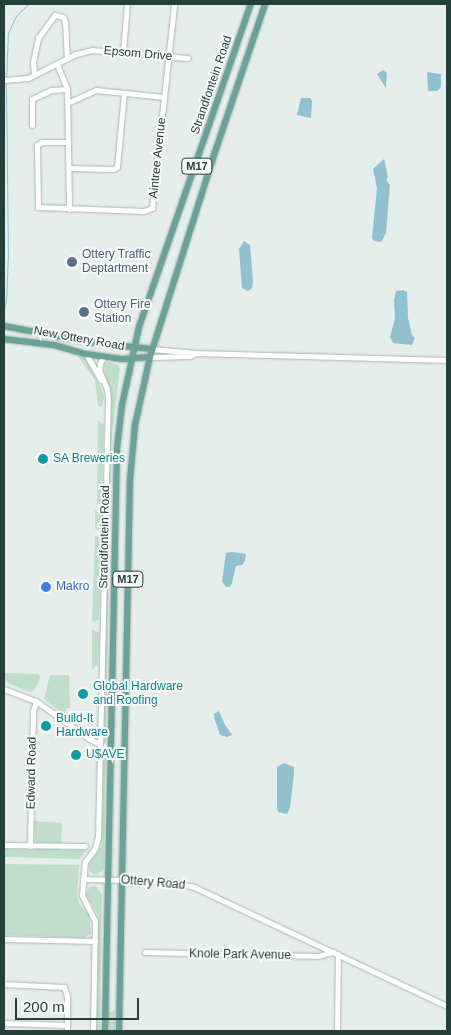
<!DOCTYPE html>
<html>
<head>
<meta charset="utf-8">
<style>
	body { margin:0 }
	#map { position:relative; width:451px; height:1035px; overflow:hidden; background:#e6eeeb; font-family:Helvetica,sans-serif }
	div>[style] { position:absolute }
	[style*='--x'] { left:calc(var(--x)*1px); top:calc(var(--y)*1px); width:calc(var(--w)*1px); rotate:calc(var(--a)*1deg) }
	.green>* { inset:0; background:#c0decb }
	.water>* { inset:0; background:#91c0d0 }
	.stream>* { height:1px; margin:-0.5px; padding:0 0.5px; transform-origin:0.5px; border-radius:0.5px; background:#91c0d0 }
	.roads { filter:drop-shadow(0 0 1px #a8b6b3) drop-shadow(0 0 1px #a8b6b3) }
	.minor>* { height:5px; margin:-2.5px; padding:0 2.5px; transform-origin:2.5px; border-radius:2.5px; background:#fff }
	.major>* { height:6px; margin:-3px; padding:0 3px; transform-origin:3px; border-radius:3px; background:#6ca198 }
	.dots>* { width:14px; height:14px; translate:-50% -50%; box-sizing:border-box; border:2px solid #f6faf9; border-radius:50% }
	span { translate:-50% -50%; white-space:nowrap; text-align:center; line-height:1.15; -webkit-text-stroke:4px #f6faf9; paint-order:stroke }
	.shield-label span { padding:1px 4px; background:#f6faf9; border:1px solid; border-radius:4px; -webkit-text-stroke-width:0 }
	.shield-label { font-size:11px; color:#253f3b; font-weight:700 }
	.street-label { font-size:12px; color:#253f3b }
	.service-label { font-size:12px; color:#4e5e75 }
	.left { translate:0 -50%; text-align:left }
	.culture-label { font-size:12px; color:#0d838f }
	.shop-label { font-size:12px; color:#366cbe }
	.frame { position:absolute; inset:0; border:5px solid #253f3b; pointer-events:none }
	.scale { position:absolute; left:15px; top:998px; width:124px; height:22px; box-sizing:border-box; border:2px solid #253f3b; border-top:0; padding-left:6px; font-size:15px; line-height:18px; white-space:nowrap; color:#253f3b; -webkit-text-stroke:4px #f6faf9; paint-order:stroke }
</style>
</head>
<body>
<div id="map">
	<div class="green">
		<i style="clip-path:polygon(78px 356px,85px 358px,101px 388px,104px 397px,102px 407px,98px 406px,95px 380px)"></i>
		<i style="clip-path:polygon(108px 362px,116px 364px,120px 368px,111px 443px,104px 868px,97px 875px,91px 873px,88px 865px,101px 847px,102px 833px,110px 387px,103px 372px,105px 371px,104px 364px)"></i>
		<i style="clip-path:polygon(98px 420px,103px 424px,104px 427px,101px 503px,97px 505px)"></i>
		<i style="clip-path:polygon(95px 510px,102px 517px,102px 525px,99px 529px,95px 529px)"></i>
		<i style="clip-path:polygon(95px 536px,99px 537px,102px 543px,99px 619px,95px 622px,92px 621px)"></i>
		<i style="clip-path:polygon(92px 629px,100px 633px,98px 664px,92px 670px)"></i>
		<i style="clip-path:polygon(4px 673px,39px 674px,40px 677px,35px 690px,29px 692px,4px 681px)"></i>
		<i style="clip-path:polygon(50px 675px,69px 675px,70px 708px,67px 708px,65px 716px,44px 699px)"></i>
		<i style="clip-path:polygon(34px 821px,62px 823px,61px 850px,87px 850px,79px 859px,4px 857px,4px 849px,35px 850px)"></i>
		<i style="clip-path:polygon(4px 864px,79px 865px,77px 895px,79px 904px,89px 914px,91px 934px,84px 938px,4px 935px)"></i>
		<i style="clip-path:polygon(95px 885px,102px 894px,100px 1031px,96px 1031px,98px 915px,86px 895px,89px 888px)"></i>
		<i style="clip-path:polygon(115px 1011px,115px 1031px,108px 1031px,109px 1012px)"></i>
	</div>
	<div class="water">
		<i style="clip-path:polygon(383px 70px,387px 73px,386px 88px,377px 74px)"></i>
		<i style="clip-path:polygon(427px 72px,441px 74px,441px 87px,437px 91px,428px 91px)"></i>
		<i style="clip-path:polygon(301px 98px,310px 98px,312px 101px,311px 118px,297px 115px)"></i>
		<i style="clip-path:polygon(384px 159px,388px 177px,386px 180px,390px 185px,386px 233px,381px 242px,374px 241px,372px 238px,377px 188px,373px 169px)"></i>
		<i style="clip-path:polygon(244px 241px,250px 245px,253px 282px,252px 288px,248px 291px,242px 288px,239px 249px)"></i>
		<i style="clip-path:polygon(403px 290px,407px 292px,408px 318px,412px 335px,415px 338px,412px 345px,393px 343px,390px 337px,395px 318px,394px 300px,396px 291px)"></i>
		<i style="clip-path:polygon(232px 552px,246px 554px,245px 561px,242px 565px,236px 566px,232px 583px,230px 587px,226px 587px,222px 581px,226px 553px)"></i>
		<i style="clip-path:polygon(219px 711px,225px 725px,232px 735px,227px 737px,220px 735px,214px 717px,214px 714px)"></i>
		<i style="clip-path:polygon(284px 763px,294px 767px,294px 773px,290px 808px,287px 814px,278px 812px,277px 806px,277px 767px)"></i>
	</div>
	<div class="stream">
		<i style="--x:6;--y:79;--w:46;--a:-87.5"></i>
		<i style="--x:8;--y:33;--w:19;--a:-65"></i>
		<i style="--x:16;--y:16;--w:17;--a:-45"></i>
		<i style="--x:4;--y:309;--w:7;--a:-74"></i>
		<i style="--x:6;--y:302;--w:47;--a:-87.6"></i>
		<i style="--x:8;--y:255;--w:172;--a:-90.7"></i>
	</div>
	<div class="roads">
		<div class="minor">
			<i style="--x:123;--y:52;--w:48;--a:-85.2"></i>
			<i style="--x:57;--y:64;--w:27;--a:68"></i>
			<i style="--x:67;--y:89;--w:120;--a:89"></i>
			<i style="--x:34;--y:75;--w:13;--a:-94"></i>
			<i style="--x:33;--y:62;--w:25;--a:-78"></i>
			<i style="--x:38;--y:38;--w:29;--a:-54"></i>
			<i style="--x:55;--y:15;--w:8;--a:14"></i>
			<i style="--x:63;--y:17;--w:5;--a:68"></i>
			<i style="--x:65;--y:22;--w:36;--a:87"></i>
			<i style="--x:4;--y:80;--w:24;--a:-5"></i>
			<i style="--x:28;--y:78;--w:54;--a:-26.6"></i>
			<i style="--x:76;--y:54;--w:16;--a:-14"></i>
			<i style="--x:92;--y:50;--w:96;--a:4.8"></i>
			<i style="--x:67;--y:103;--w:32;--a:-24"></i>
			<i style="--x:96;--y:90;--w:68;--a:5.9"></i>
			<i style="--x:32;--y:125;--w:26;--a:-90"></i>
			<i style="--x:32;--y:99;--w:21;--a:-25"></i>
			<i style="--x:51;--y:90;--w:16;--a:-4"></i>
			<i style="--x:67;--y:142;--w:25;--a:180"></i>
			<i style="--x:42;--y:142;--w:6;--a:149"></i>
			<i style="--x:37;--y:145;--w:62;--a:89.1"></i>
			<i style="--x:38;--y:207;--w:106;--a:2.2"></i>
			<i style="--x:144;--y:211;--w:9;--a:-21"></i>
			<i style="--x:152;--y:208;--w:205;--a:-83.8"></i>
			<i style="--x:68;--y:168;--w:45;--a:1.3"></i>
			<i style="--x:113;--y:169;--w:4;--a:-27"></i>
			<i style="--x:117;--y:167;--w:74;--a:-84.6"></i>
			<i style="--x:152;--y:349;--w:44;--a:5.2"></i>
			<i style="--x:196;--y:353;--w:251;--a:1.6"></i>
			<i style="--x:86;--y:354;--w:30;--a:60"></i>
			<i style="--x:150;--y:357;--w:40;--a:-1.4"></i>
			<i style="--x:190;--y:356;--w:7;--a:-27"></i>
			<i style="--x:4;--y:689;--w:34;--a:21"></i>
			<i style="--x:36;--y:701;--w:64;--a:35.4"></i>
			<i style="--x:88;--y:738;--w:13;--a:27"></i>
			<i style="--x:4;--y:845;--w:81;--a:0.7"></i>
			<i style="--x:30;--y:846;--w:135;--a:-88.7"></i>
			<i style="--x:33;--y:711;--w:10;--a:-73"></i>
			<i style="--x:83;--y:879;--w:81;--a:1.4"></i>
			<i style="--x:164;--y:881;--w:31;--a:11"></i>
			<i style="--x:194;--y:887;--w:280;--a:25.2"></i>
			<i style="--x:4;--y:939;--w:91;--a:1.3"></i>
			<i style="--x:145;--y:952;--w:173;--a:1.3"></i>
			<i style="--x:318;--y:956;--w:16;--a:-15"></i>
			<i style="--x:4;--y:984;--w:60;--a:2.9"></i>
			<i style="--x:64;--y:987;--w:9;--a:72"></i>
			<i style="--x:67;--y:996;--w:35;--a:90"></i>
			<i style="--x:4;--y:1023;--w:63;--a:1.8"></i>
			<i style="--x:93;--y:1031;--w:110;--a:-89"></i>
			<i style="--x:95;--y:921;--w:29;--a:-117"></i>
			<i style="--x:82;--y:895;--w:33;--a:-85"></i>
			<i style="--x:85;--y:862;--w:17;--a:-54"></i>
			<i style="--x:95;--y:848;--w:11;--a:-75"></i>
			<i style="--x:98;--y:837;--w:437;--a:-88.7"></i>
			<i style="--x:108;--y:400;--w:11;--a:-95"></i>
			<i style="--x:107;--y:389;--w:21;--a:-113"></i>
			<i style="--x:99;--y:370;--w:7;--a:-82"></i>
			<i style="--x:100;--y:363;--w:8;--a:-60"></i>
			<i style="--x:337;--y:1031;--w:77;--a:-89.3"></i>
		</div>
		<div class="major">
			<i style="--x:4;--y:326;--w:86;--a:10.8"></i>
			<i style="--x:88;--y:342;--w:64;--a:6.2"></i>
			<i style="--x:4;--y:339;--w:50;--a:6.8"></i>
			<i style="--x:54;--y:345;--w:33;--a:16"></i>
			<i style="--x:86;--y:354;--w:37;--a:8"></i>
			<i style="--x:123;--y:359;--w:27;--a:-4"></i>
			<i style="--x:105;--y:1031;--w:583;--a:-88.82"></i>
			<i style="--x:117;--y:448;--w:43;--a:-83.4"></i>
			<i style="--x:122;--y:405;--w:80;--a:-77.7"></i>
			<i style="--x:139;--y:327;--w:342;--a:-70.9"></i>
			<i style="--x:119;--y:1031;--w:551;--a:-88.86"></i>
			<i style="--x:130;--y:480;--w:55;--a:-84.8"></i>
			<i style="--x:135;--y:425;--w:70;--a:-77.6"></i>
			<i style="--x:150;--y:357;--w:206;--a:-72.4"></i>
			<i style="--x:212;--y:161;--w:166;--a:-71.3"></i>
		</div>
	</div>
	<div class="dots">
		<i style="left:72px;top:262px;background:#5c6f8a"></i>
		<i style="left:84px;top:312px;background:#5c6f8a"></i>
		<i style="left:43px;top:459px;background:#0f9aa8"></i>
		<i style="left:46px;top:587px;background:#3f7fe0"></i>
		<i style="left:83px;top:694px;background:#0f9aa8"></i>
		<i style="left:46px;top:726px;background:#0f9aa8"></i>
		<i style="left:76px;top:755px;background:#0f9aa8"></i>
	</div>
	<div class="shield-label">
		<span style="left:197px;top:166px">M17</span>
		<span style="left:128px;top:579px">M17</span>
	</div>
	<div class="street-label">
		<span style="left:138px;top:54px;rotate:5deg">Epsom Drive</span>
		<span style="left:212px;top:85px;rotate:-71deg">Strandfontein Road</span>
		<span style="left:158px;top:158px;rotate:-84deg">Aintree Avenue</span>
		<span style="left:79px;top:339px;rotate:10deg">New Ottery Road</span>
		<span style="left:105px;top:537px;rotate:-89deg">Strandfontein Road</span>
		<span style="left:32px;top:773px;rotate:-89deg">Edward Road</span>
		<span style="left:153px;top:883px;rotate:5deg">Ottery Road</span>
		<span style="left:240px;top:955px;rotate:1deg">Knole Park Avenue</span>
	</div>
	<div class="service-label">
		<span class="left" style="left:82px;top:262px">Ottery Traffic<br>Deptartment</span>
		<span class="left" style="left:94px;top:312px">Ottery Fire<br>Station</span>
	</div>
	<div class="culture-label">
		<span class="left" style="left:53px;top:459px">SA Breweries</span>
		<span class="left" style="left:93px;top:694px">Global Hardware<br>and Roofing</span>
		<span class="left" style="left:56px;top:726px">Build-It<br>Hardware</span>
		<span class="left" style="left:86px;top:755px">U$AVE</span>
	</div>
	<div class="shop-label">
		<span class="left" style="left:56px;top:587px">Makro</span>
	</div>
	<div class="frame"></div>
	<div class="scale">200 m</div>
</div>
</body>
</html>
